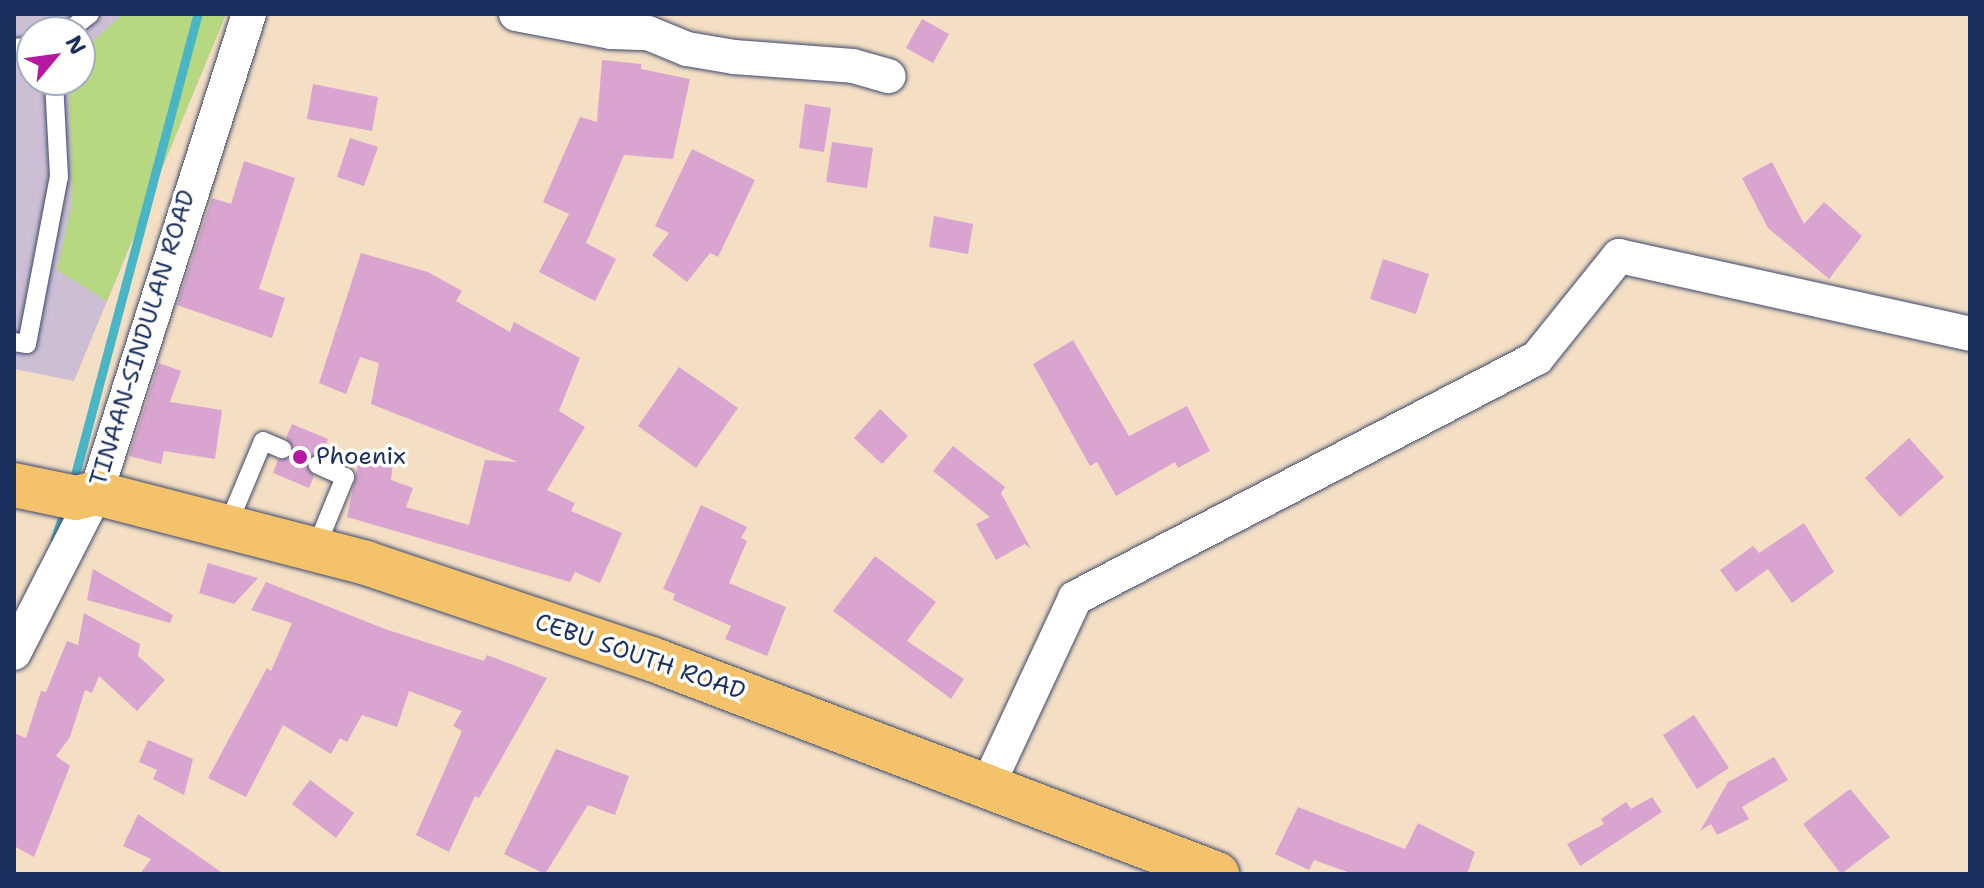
<!DOCTYPE html>
<html>
<head>
<meta charset="utf-8">
<style>
	body { margin:0 }
	#map { position:relative; width:1984px; height:888px; overflow:hidden; background:#f4dfc4; font-family:"Shantell Sans",sans-serif }
	div>[style] { position:absolute }
	[style*='--x'] { left:calc(var(--x)*1px); top:calc(var(--y)*1px); width:calc(var(--w)*1px); rotate:calc(var(--a)*1deg) }
	.industrial>* { inset:0; background:#ccbfd4 }
	.green>* { inset:0; background:#b5d880 }
	.stream>* { height:9px; margin:-4.5px; padding:0 4.5px; transform-origin:4.5px; border-radius:4.5px; background:#49b5c5 }
	.building>* { inset:0; background:#d9a5d0 }
	.roads { filter:drop-shadow(0 0 2px #3c496d) drop-shadow(0 0 2px #3c496d) }
	.lane>* { height:18px; margin:-9px; padding:0 9px; transform-origin:9px; border-radius:9px; background:#fff }
	.street>* { height:34px; margin:-17px; padding:0 17px; transform-origin:17px; border-radius:17px; background:#fff }
	.highway>* { height:44px; margin:-22px; padding:0 22px; transform-origin:22px; border-radius:22px; background:#f3c26a }
	.dots>* { width:22px; height:22px; translate:-50% -50%; box-sizing:border-box; border:4px solid #fff; border-radius:50% }
	span { translate:-50% -50%; white-space:nowrap; text-align:center; line-height:1.15; -webkit-text-stroke:7px #fff; paint-order:stroke }
	.street-label { font-size:24px; color:#1b2f5e }
	.poi-label { font-size:24px; color:#1b2f5e }
	.left { translate:0 -50%; text-align:left }
	.frame { position:absolute; inset:0; border:16px solid #1b2f5e; pointer-events:none }
	.north { position:absolute; left:16px; top:16px; width:80px; height:80px; box-sizing:border-box; background:#fff; border:2px solid #a4acbf; border-radius:50%; rotate:61deg; font-size:22px; font-weight:700; line-height:32px; text-align:center; color:#1b2f5e }
	.north::after { content:''; display:block; margin:auto; width:28px; height:36px; background:#b5179e; clip-path:polygon(50% 0,100% 100%,50% 72%,0 100%) }
</style>
</head>
<body>
<div id="map">
	<div class="industrial">
		<i style="clip-path:polygon(evenodd,14px 14px,226px 14px,74px 381px,14px 369px,14px 14px,32px 32px,80px 32px,80px 80px,32px 80px,32px 32px)"></i>
	</div>
	<div class="green">
		<i style="clip-path:polygon(123px 14px,226px 14px,107px 301px,57px 270px,72px 204px,69px 80px,80px 80px,80px 53px)"></i>
	</div>
	<div class="stream">
		<i style="--x:72;--y:486;--w:489;--a:-75.1"></i>
		<i style="--x:55;--y:539;--w:33;--a:-72"></i>
	</div>
	<div class="building">
		<i style="clip-path:polygon(922px 19px,949px 34px,933px 63px,906px 48px)"></i>
		<i style="clip-path:polygon(602px 60px,641px 64px,641px 69px,690px 79px,673px 159px,624px 155px,586px 243px,616px 259px,595px 301px,539px 272px,569px 214px,543px 202px,580px 117px,597px 122px)"></i>
		<i style="clip-path:polygon(313px 84px,378px 97px,372px 131px,307px 119px)"></i>
		<i style="clip-path:polygon(805px 104px,831px 108px,824px 152px,799px 148px)"></i>
		<i style="clip-path:polygon(350px 138px,378px 147px,364px 186px,337px 177px)"></i>
		<i style="clip-path:polygon(832px 142px,873px 148px,867px 188px,826px 182px)"></i>
		<i style="clip-path:polygon(692px 149px,755px 180px,718px 257px,710px 253px,687px 282px,652px 255px,669px 233px,655px 226px)"></i>
		<i style="clip-path:polygon(244px 161px,295px 178px,259px 289px,285px 298px,272px 338px,177px 305px,212px 198px,231px 204px)"></i>
		<i style="clip-path:polygon(1772px 162px,1804px 224px,1824px 202px,1862px 236px,1829px 279px,1768px 228px,1742px 178px)"></i>
		<i style="clip-path:polygon(934px 216px,973px 224px,968px 254px,929px 247px)"></i>
		<i style="clip-path:polygon(361px 253px,428px 272px,462px 291px,456px 301px,510px 332px,514px 322px,580px 358px,559px 411px,585px 427px,547px 490px,575px 503px,571px 511px,622px 533px,600px 583px,575px 572px,570px 582px,347px 517px,361px 450px,394px 452px,391px 480px,413px 488px,406px 507px,469px 525px,485px 460px,518px 462px,371px 404px,379px 363px,360px 357px,346px 394px,319px 383px)"></i>
		<i style="clip-path:polygon(1383px 259px,1429px 274px,1416px 314px,1370px 299px)"></i>
		<i style="clip-path:polygon(1073px 340px,1129px 436px,1187px 406px,1210px 451px,1178px 468px,1175px 462px,1116px 496px,1097px 462px,1090px 466px,1033px 364px)"></i>
		<i style="clip-path:polygon(159px 363px,181px 371px,170px 402px,222px 410px,215px 459px,164px 451px,161px 464px,129px 456px)"></i>
		<i style="clip-path:polygon(679px 367px,738px 408px,696px 468px,638px 426px)"></i>
		<i style="clip-path:polygon(880px 409px,908px 436px,882px 464px,854px 438px)"></i>
		<i style="clip-path:polygon(292px 424px,328px 439px,323px 454px,307px 461px,314px 476px,309px 488px,273px 473px,278px 460px,293px 453px,286px 438px)"></i>
		<i style="clip-path:polygon(1909px 438px,1944px 477px,1900px 517px,1865px 478px)"></i>
		<i style="clip-path:polygon(953px 446px,1005px 487px,1001px 493px,1031px 549px,1025px 544px,996px 560px,976px 524px,990px 517px,933px 471px)"></i>
		<i style="clip-path:polygon(701px 505px,747px 527px,741px 538px,747px 541px,729px 583px,786px 607px,767px 656px,725px 639px,731px 626px,673px 600px,675px 594px,663px 589px)"></i>
		<i style="clip-path:polygon(1804px 523px,1834px 572px,1792px 603px,1768px 569px,1736px 592px,1720px 570px,1753px 546px,1759px 553px)"></i>
		<i style="clip-path:polygon(875px 556px,936px 602px,907px 641px,964px 679px,951px 699px,833px 611px)"></i>
		<i style="clip-path:polygon(208px 563px,258px 578px,234px 604px,199px 593px)"></i>
		<i style="clip-path:polygon(93px 569px,173px 615px,170px 623px,87px 600px)"></i>
		<i style="clip-path:polygon(266px 582px,385px 629px,484px 661px,487px 655px,547px 678px,479px 798px,475px 796px,449px 852px,416px 835px,462px 731px,453px 726px,462px 711px,409px 691px,397px 727px,362px 715px,347px 742px,340px 738px,331px 754px,283px 725px,246px 797px,208px 778px,267px 668px,271px 671px,292px 623px,251px 610px)"></i>
		<i style="clip-path:polygon(84px 613px,140px 644px,138px 656px,165px 680px,137px 711px,99px 676px,92px 693px,85px 690px,70px 737px,56px 756px,70px 766px,34px 857px,14px 846px,14px 733px,26px 738px,41px 691px,46px 692px,67px 641px,78px 645px)"></i>
		<i style="clip-path:polygon(1694px 715px,1729px 768px,1697px 789px,1663px 735px)"></i>
		<i style="clip-path:polygon(148px 740px,193px 759px,184px 795px,153px 779px,157px 770px,139px 762px)"></i>
		<i style="clip-path:polygon(556px 749px,629px 776px,615px 815px,588px 805px,545px 874px,504px 854px)"></i>
		<i style="clip-path:polygon(1774px 757px,1788px 780px,1742px 807px,1749px 819px,1717px 835px,1711px 824px,1700px 831px,1728px 782px)"></i>
		<i style="clip-path:polygon(310px 780px,354px 813px,336px 838px,292px 804px)"></i>
		<i style="clip-path:polygon(1850px 789px,1890px 837px,1841px 874px,1803px 824px)"></i>
		<i style="clip-path:polygon(1652px 797px,1662px 812px,1580px 866px,1567px 844px,1604px 824px,1601px 819px,1626px 802px,1631px 809px)"></i>
		<i style="clip-path:polygon(1298px 807px,1405px 849px,1418px 823px,1475px 852px,1467px 874px,1353px 874px,1314px 860px,1309px 870px,1275px 854px)"></i>
		<i style="clip-path:polygon(138px 814px,224px 874px,140px 874px,151px 859px,123px 846px)"></i>
	</div>
	<div class="roads">
		<div class="lane">
			<i style="--x:67;--y:32;--w:29;--a:-38"></i>
			<i style="--x:14;--y:48;--w:18;--a:-6"></i>
			<i style="--x:14;--y:342;--w:13;--a:9"></i>
			<i style="--x:27;--y:344;--w:170;--a:-79.2"></i>
			<i style="--x:59;--y:177;--w:97;--a:-93"></i>
			<i style="--x:227;--y:527;--w:93;--a:-67.3"></i>
			<i style="--x:263;--y:441;--w:21;--a:23"></i>
			<i style="--x:315;--y:550;--w:79;--a:-67.7"></i>
			<i style="--x:345;--y:477;--w:30;--a:-156"></i>
		</div>
		<div class="street">
			<i style="--x:516;--y:14;--w:97;--a:10.7"></i>
			<i style="--x:611;--y:32;--w:37;--a:2"></i>
			<i style="--x:648;--y:33;--w:42;--a:22.3"></i>
			<i style="--x:687;--y:49;--w:48;--a:9.7"></i>
			<i style="--x:734;--y:57;--w:119;--a:4.3"></i>
			<i style="--x:853;--y:66;--w:37;--a:16"></i>
			<i style="--x:14;--y:653;--w:180;--a:-62.9"></i>
			<i style="--x:96;--y:493;--w:503;--a:-72.29"></i>
			<i style="--x:987;--y:787;--w:208;--a:-65"></i>
			<i style="--x:1075;--y:598;--w:521;--a:-27.45"></i>
			<i style="--x:1537;--y:358;--w:131;--a:-51.2"></i>
			<i style="--x:1619;--y:256;--w:360;--a:12.5"></i>
		</div>
		<div class="highway">
			<i style="--x:14;--y:485;--w:63;--a:11.8"></i>
			<i style="--x:76;--y:498;--w:21;--a:-14"></i>
			<i style="--x:96;--y:493;--w:279;--a:14.5"></i>
			<i style="--x:366;--y:563;--w:299;--a:18.6"></i>
			<i style="--x:649;--y:658;--w:608;--a:20.82"></i>
		</div>
	</div>
	<div class="dots">
		<i style="left:300px;top:457px;background:#b5179e"></i>
	</div>
	<div class="street-label">
		<span style="left:143px;top:338px;rotate:-73deg">TINAAN-SINDULAN ROAD</span>
		<span style="left:640px;top:657px;rotate:19deg">CEBU SOUTH ROAD</span>
	</div>
	<div class="poi-label">
		<span class="left" style="left:316px;top:457px">Phoenix</span>
	</div>
	<div class="frame"></div>
	<div class="north">N</div>
</div>
</body>
</html>
